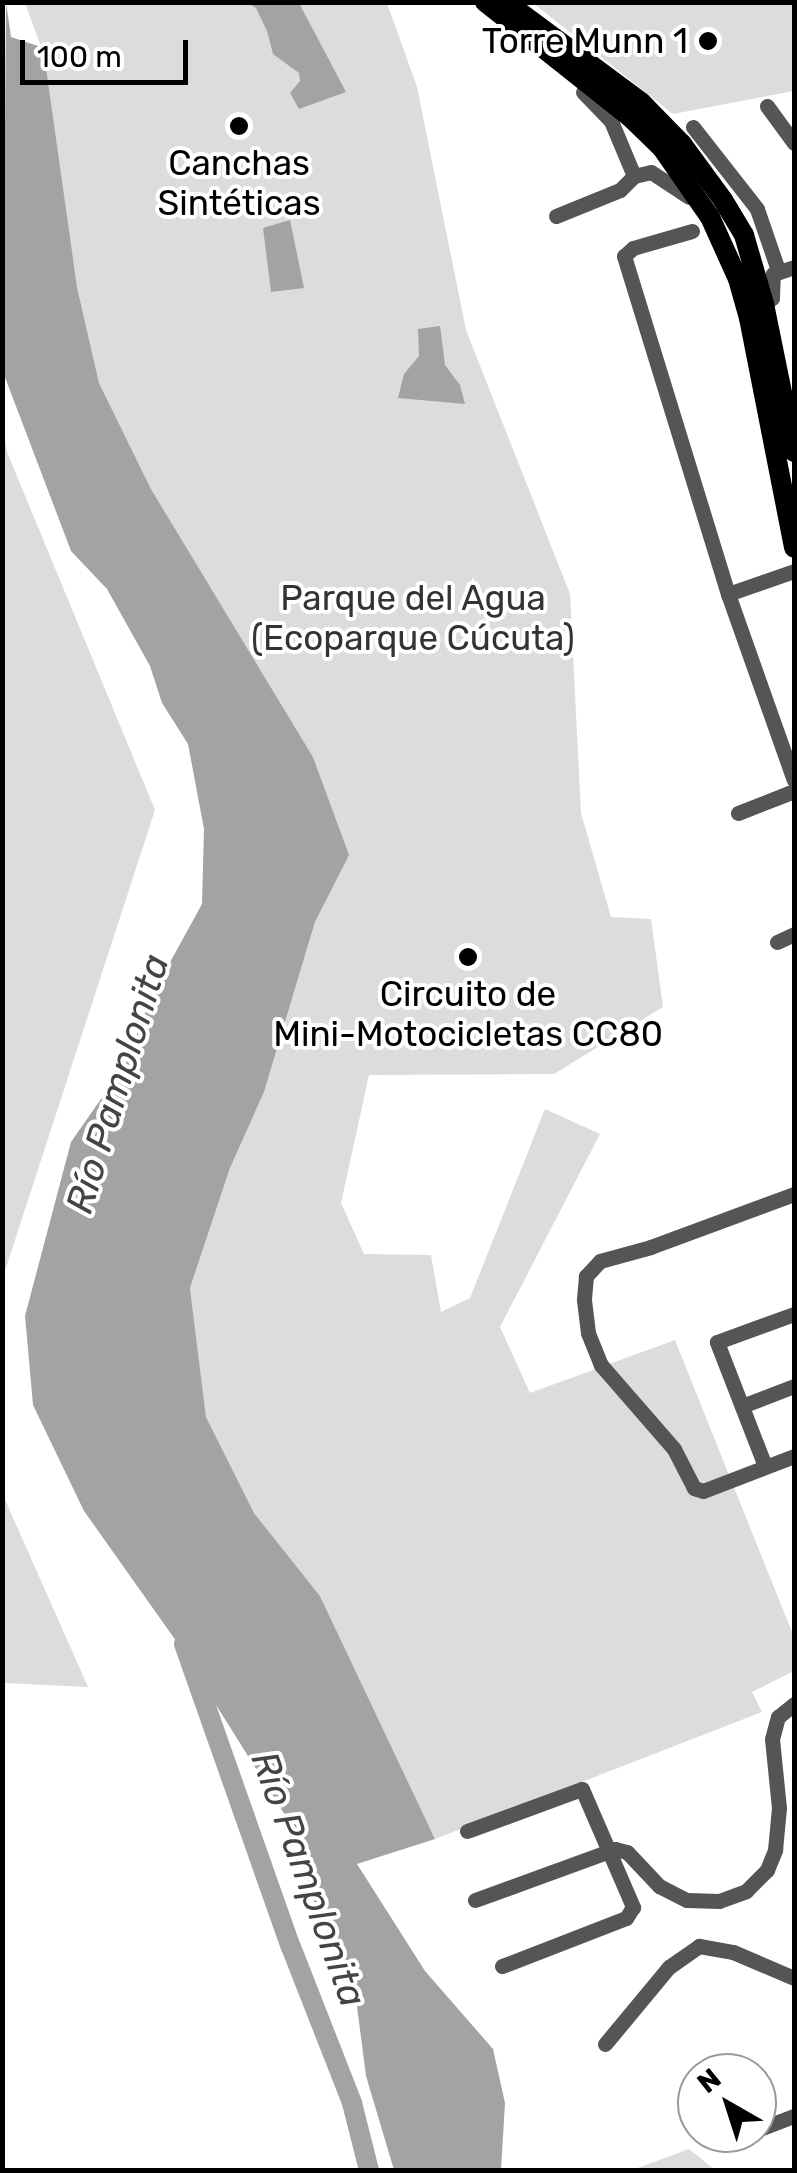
<!DOCTYPE html>
<html>
<head>
<meta charset="utf-8">
<style>
	body { margin:0 }
	#map { position:relative; width:797px; height:2173px; overflow:hidden; background:#fff; font-family:Rubik,sans-serif }
	div>[style] { position:absolute }
	[style*='--x'] { left:calc(var(--x)*1px); top:calc(var(--y)*1px); width:calc(var(--w)*1px); rotate:calc(var(--a)*1deg) }
	.green>* { inset:0; background:#dcdcdc }
	.water>* { inset:0; background:#a3a3a3 }
	.river>* { height:20px; margin:-10px; padding:0 10px; transform-origin:10px; border-radius:10px; background:#a3a3a3 }
	.minor>* { height:15px; margin:-7.5px; padding:0 7.5px; transform-origin:7.5px; border-radius:7.5px; background:#555 }
	.major>* { height:20px; margin:-10px; padding:0 10px; transform-origin:10px; border-radius:10px; background:#000 }
	.dots>* { width:28px; height:28px; translate:-50% -50%; box-sizing:border-box; border:5px solid #fff; border-radius:50% }
	span { translate:-50% -50%; white-space:nowrap; text-align:center; line-height:1.15; -webkit-text-stroke:8px #fff; paint-order:stroke }
	.poi-label { font-size:35px; color:#000 }
	.right { translate:-100% -50%; text-align:right }
	.park-label { font-size:35px; color:#333 }
	.water-label { font-size:38px; color:#444; font-style:italic }
	.frame { position:absolute; inset:0; border:5px solid #000; pointer-events:none }
	.north { position:absolute; left:677px; top:2053px; width:100px; height:100px; box-sizing:border-box; background:#fff; border:2px solid #999; border-radius:50%; rotate:321deg; font-size:28px; font-weight:700; line-height:40px; text-align:center; color:#000 }
	.north::after { content:''; display:block; margin:auto; width:35px; height:45px; background:#000; clip-path:polygon(50% 0,100% 100%,50% 72%,0 100%) }
	.scale { position:absolute; left:20px; top:40px; width:168px; height:45px; box-sizing:border-box; border:5px solid #000; border-top:0; padding-left:12px; font-size:30px; line-height:35px; white-space:nowrap; color:#000; -webkit-text-stroke:8px #fff; paint-order:stroke }
</style>
</head>
<body>
<div id="map">
	<div class="green">
		<i style="clip-path:polygon(25px 3px,387px 3px,417px 87px,466px 330px,570px 594px,581px 813px,611px 917px,651px 919px,663px 1007px,554px 1074px,369px 1075px,341px 1203px,364px 1254px,431px 1255px,441px 1312px,470px 1298px,545px 1109px,600px 1134px,500px 1327px,530px 1393px,675px 1340px,794px 1637px,794px 1671px,752px 1692px,762px 1712px,435px 1839px,320px 1596px,254px 1513px,206px 1417px,190px 1288px,230px 1168px,264px 1092px,315px 922px,348px 854px,313px 757px,151px 489px,99px 383px,77px 287px,41px 47px)"></i>
		<i style="clip-path:polygon(533px 3px,794px 3px,794px 91px,673px 114px)"></i>
		<i style="clip-path:polygon(3px 429px,7px 452px,155px 810px,3px 1277px)"></i>
		<i style="clip-path:polygon(2px 1495px,3px 1495px,88px 1687px,3px 1683px)"></i>
		<i style="clip-path:polygon(689px 2149px,715px 2170px,631px 2170px,632px 2170px)"></i>
	</div>
	<div class="water">
		<i style="clip-path:polygon(6px 2px,11px 37px,41px 47px,44px 54px,77px 287px,99px 383px,151px 489px,313px 757px,349px 855px,315px 922px,264px 1092px,230px 1168px,190px 1288px,206px 1417px,254px 1513px,320px 1596px,435px 1839px,357px 1864px,425px 1971px,493px 2049px,505px 2103px,501px 2170px,394px 2170px,366px 2076px,355px 1991px,313px 1899px,292px 1826px,174px 1638px,84px 1511px,33px 1405px,25px 1316px,71px 1142px,126px 1063px,151px 997px,202px 904px,204px 829px,188px 744px,162px 703px,150px 666px,107px 589px,71px 551px,3px 372px)"></i>
		<i style="clip-path:polygon(248px 3px,299px 3px,346px 92px,299px 109px,290px 93px,300px 81px,299px 73px,273px 54px,267px 31px,256px 8px)"></i>
		<i style="clip-path:polygon(290px 220px,304px 288px,271px 292px,263px 228px)"></i>
		<i style="clip-path:polygon(440px 326px,445px 365px,460px 385px,465px 404px,398px 398px,404px 374px,419px 356px,418px 329px)"></i>
	</div>
	<div class="river">
		<i style="--x:184;--y:1644;--w:321;--a:70.6"></i>
		<i style="--x:291;--y:1947;--w:168;--a:68.6"></i>
		<i style="--x:352;--y:2103;--w:69;--a:75.8"></i>
	</div>
	<div class="minor">
		<i style="--x:583;--y:92;--w:40;--a:46"></i>
		<i style="--x:611;--y:121;--w:60;--a:67.3"></i>
		<i style="--x:767;--y:106;--w:46;--a:53.9"></i>
		<i style="--x:693;--y:127;--w:104;--a:52"></i>
		<i style="--x:757;--y:209;--w:65;--a:71"></i>
		<i style="--x:556;--y:216;--w:69;--a:-22.1"></i>
		<i style="--x:620;--y:190;--w:20;--a:-45"></i>
		<i style="--x:634;--y:176;--w:17;--a:-13"></i>
		<i style="--x:651;--y:172;--w:45;--a:33.3"></i>
		<i style="--x:692;--y:231;--w:61;--a:163.9"></i>
		<i style="--x:633;--y:248;--w:12;--a:138"></i>
		<i style="--x:624;--y:256;--w:354;--a:72.9"></i>
		<i style="--x:728;--y:594;--w:197;--a:70.5"></i>
		<i style="--x:764;--y:304;--w:10;--a:-37"></i>
		<i style="--x:772;--y:298;--w:24;--a:-88"></i>
		<i style="--x:773;--y:274;--w:22;--a:-18"></i>
		<i style="--x:728;--y:594;--w:70;--a:-19.2"></i>
		<i style="--x:738;--y:813;--w:60;--a:-21.4"></i>
		<i style="--x:777;--y:942;--w:19;--a:-25"></i>
		<i style="--x:794;--y:1194;--w:153;--a:159.7"></i>
		<i style="--x:651;--y:1247;--w:53;--a:164.6"></i>
		<i style="--x:600;--y:1261;--w:21;--a:133"></i>
		<i style="--x:586;--y:1276;--w:24;--a:95"></i>
		<i style="--x:584;--y:1300;--w:33;--a:83"></i>
		<i style="--x:588;--y:1333;--w:35;--a:68"></i>
		<i style="--x:601;--y:1365;--w:111;--a:49"></i>
		<i style="--x:674;--y:1449;--w:44;--a:62.9"></i>
		<i style="--x:694;--y:1488;--w:9;--a:18"></i>
		<i style="--x:703;--y:1491;--w:97;--a:-21"></i>
		<i style="--x:742;--y:1406;--w:56;--a:-21"></i>
		<i style="--x:765;--y:1466;--w:133;--a:-111.2"></i>
		<i style="--x:717;--y:1342;--w:82;--a:-20"></i>
		<i style="--x:467;--y:1831;--w:122;--a:-20.1"></i>
		<i style="--x:582;--y:1789;--w:129;--a:66.6"></i>
		<i style="--x:633;--y:1907;--w:13;--a:122"></i>
		<i style="--x:626;--y:1918;--w:133;--a:158.8"></i>
		<i style="--x:475;--y:1900;--w:149;--a:-20"></i>
		<i style="--x:615;--y:1849;--w:12;--a:14"></i>
		<i style="--x:627;--y:1852;--w:47;--a:46.7"></i>
		<i style="--x:659;--y:1886;--w:31;--a:27"></i>
		<i style="--x:687;--y:1900;--w:32;--a:2"></i>
		<i style="--x:719;--y:1901;--w:29;--a:-20"></i>
		<i style="--x:746;--y:1891;--w:30;--a:-45"></i>
		<i style="--x:767;--y:1870;--w:22;--a:-68"></i>
		<i style="--x:775;--y:1850;--w:42;--a:-84.6"></i>
		<i style="--x:779;--y:1808;--w:69;--a:-95.8"></i>
		<i style="--x:772;--y:1739;--w:23;--a:-75"></i>
		<i style="--x:778;--y:1717;--w:21;--a:-39"></i>
		<i style="--x:605;--y:2044;--w:100;--a:-50.3"></i>
		<i style="--x:669;--y:1967;--w:37;--a:-35"></i>
		<i style="--x:699;--y:1946;--w:35;--a:10"></i>
		<i style="--x:733;--y:1952;--w:66;--a:23.1"></i>
		<i style="--x:757;--y:2130;--w:40;--a:-21"></i>
	</div>
	<div class="major">
		<i style="--x:485;--y:2;--w:184;--a:38.4"></i>
		<i style="--x:629;--y:116;--w:46;--a:44.1"></i>
		<i style="--x:662;--y:148;--w:84;--a:55.2"></i>
		<i style="--x:710;--y:217;--w:68;--a:65.7"></i>
		<i style="--x:738;--y:279;--w:41;--a:74.2"></i>
		<i style="--x:749;--y:318;--w:234;--a:78.9"></i>
		<i style="--x:506;--y:2;--w:168;--a:36.5"></i>
		<i style="--x:641;--y:102;--w:59;--a:45.7"></i>
		<i style="--x:682;--y:144;--w:69;--a:53.8"></i>
		<i style="--x:723;--y:200;--w:41;--a:59"></i>
		<i style="--x:744;--y:235;--w:72;--a:73.8"></i>
		<i style="--x:764;--y:304;--w:151;--a:78.5"></i>
	</div>
	<div class="dots">
		<i style="left:708px;top:41px;background:#000"></i>
		<i style="left:239px;top:126px;background:#000"></i>
		<i style="left:468px;top:957px;background:#000"></i>
	</div>
	<div class="poi-label">
		<span class="right" style="left:688px;top:41px">Torre Munn 1</span>
		<span style="left:239px;top:183px">Canchas<br>Sintéticas</span>
		<span style="left:468px;top:1014px">Circuito de<br>Mini-Motocicletas CC80</span>
	</div>
	<div class="park-label">
		<span style="left:413px;top:618px">Parque del Agua<br>(Ecoparque Cúcuta)</span>
	</div>
	<div class="water-label">
		<span style="left:118px;top:1084px;rotate:-73deg">Río Pamplonita</span>
		<span style="left:308px;top:1879px;rotate:70deg">Río Pamplonita</span>
	</div>
	<div class="frame"></div>
	<div class="north">N</div>
	<div class="scale">100 m</div>
</div>
</body>
</html>
